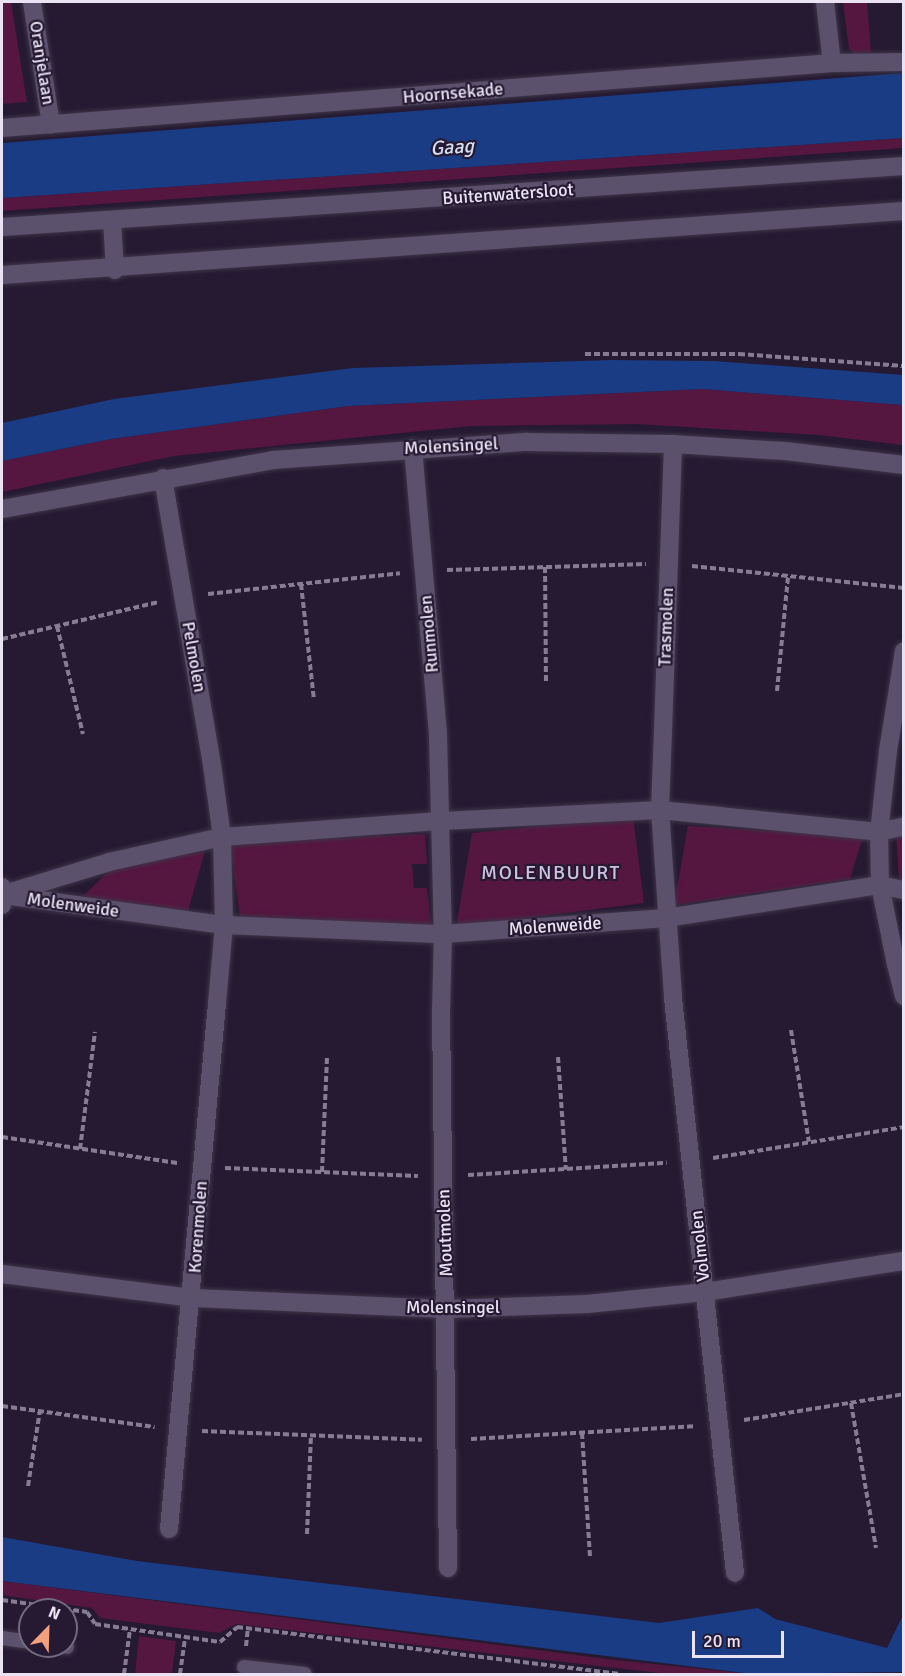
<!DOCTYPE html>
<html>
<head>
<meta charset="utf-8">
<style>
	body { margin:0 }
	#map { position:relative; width:905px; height:1676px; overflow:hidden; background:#251a32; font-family:Signika,sans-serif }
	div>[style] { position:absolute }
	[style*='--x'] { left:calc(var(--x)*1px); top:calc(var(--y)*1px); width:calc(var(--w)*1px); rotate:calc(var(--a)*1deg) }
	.green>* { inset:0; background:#551640 }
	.water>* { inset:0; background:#1a3c85 }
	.path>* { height:4px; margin-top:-2px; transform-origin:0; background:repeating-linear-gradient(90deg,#867d92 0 6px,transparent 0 9px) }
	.roads { filter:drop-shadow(0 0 2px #3e3649) drop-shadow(0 0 2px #3e3649) }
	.service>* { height:14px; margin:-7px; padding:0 7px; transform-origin:7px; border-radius:7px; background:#5c516d }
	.pedestrian>* { height:18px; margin:-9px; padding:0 9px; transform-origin:9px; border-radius:9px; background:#5c516d }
	.minor>* { height:18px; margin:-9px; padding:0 9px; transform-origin:9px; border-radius:9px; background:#5c516d }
	.tertiary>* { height:18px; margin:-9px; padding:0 9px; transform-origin:9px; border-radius:9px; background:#5c516d }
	span { translate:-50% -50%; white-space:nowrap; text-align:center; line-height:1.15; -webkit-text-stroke:4.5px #251a32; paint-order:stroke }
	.street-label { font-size:18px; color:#e9e3f4 }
	.water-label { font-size:20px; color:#d4dff5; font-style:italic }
	.neighbourhood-label { font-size:20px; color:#cdc1e1; letter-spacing:1.5px }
	.frame { position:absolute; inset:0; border:3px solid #e9e3f4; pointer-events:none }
	.north { position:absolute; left:18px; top:1598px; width:60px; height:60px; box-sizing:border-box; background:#251a32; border:2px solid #736a80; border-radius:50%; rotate:23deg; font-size:16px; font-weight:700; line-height:24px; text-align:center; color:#e9e3f4 }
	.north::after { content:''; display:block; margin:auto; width:21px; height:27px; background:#f2a17e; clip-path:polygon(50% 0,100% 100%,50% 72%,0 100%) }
	.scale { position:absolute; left:692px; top:1631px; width:92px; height:27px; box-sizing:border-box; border:3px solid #e9e3f4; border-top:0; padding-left:8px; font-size:18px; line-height:21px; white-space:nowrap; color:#e9e3f4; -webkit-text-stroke:4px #251a32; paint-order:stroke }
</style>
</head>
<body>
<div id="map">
	<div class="green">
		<i style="clip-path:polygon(2px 2px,11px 2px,27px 102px,2px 104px)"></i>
		<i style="clip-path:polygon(843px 2px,867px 2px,871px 52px,855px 54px,849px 49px)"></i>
		<i style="clip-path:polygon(903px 138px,903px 148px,2px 211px,2px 198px)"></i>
		<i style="clip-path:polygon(703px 389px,903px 405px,903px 445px,819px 435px,637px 424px,470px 426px,174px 456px,2px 492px,2px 461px,111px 439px,348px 406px)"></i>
		<i style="clip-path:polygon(633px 816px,644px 903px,456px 927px,472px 833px)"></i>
		<i style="clip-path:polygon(688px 826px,863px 836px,850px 879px,674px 905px)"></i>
		<i style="clip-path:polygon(903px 832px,903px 880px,899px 879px,896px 833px)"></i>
		<i style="clip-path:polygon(425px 834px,427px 864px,412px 864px,414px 888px,427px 888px,431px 925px,240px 918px,230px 843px)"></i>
		<i style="clip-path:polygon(206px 847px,188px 911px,80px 899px,113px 867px)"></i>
		<i style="clip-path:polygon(2px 1581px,614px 1660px,752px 1674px,668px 1674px,236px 1624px,219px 1633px,100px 1618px,92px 1608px,2px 1595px)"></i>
		<i style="clip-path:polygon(139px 1636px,176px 1641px,172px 1674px,135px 1674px)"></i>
	</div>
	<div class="water">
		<i style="clip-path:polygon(903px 73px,903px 138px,2px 198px,2px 143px)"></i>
		<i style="clip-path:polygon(611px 360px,714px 361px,903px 375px,903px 405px,703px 389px,348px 406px,111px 439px,2px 461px,2px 423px,114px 399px,353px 368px)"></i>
		<i style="clip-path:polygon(2px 1537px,137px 1561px,659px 1623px,758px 1608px,775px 1619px,887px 1648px,903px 1615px,903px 1672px,752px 1674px,2px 1581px)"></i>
	</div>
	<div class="path">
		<i style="--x:585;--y:354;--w:154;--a:0"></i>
		<i style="--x:739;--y:354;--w:165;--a:4.2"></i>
		<i style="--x:692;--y:566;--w:213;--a:5.9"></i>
		<i style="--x:545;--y:567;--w:116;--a:89.5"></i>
		<i style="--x:447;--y:570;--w:199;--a:-1.7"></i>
		<i style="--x:301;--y:584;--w:116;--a:83.6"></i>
		<i style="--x:208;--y:594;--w:193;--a:-6.2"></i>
		<i style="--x:57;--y:626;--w:111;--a:76.5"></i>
		<i style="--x:2;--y:639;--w:161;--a:-13.3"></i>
		<i style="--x:777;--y:691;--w:116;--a:-84.5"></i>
		<i style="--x:791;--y:1030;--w:113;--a:80.9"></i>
		<i style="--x:558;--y:1057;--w:113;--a:86"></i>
		<i style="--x:2;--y:1137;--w:179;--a:8.4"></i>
		<i style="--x:80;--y:1149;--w:118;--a:-82.7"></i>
		<i style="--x:713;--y:1158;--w:193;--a:-9.2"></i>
		<i style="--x:225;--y:1168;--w:193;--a:2.4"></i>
		<i style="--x:322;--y:1172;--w:116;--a:-87.5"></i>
		<i style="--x:468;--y:1175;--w:199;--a:-3.5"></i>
		<i style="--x:851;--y:1403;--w:147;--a:80.2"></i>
		<i style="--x:2;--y:1406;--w:154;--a:7.8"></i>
		<i style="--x:744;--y:1420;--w:162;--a:-9.2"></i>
		<i style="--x:202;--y:1431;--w:220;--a:2.3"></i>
		<i style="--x:582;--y:1433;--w:125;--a:86.3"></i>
		<i style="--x:471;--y:1439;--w:223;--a:-3.3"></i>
		<i style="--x:28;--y:1486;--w:77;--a:-81"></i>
		<i style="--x:307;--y:1534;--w:99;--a:-87.7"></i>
		<i style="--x:2;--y:1600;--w:86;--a:8"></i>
		<i style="--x:87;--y:1612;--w:14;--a:56"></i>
		<i style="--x:95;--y:1624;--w:126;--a:8.2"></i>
		<i style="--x:220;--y:1642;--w:23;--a:-41"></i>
		<i style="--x:237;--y:1627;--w:384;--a:7"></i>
		<i style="--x:70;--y:1626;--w:16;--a:-83"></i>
		<i style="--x:246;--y:1646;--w:18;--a:-84"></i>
		<i style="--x:124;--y:1674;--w:45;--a:-82.4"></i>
		<i style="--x:180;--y:1674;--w:37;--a:-82"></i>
	</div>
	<div class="roads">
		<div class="service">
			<i style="--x:2;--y:1638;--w:28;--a:8"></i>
			<i style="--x:62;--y:1646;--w:5;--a:11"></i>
			<i style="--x:244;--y:1667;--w:61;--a:6.5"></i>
		</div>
		<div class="pedestrian">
			<i style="--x:663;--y:731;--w:79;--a:92.2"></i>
			<i style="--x:660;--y:810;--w:188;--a:86"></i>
			<i style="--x:438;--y:735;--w:199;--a:88.6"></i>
			<i style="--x:443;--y:934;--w:76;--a:91.5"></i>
			<i style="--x:888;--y:751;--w:81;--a:96.3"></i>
			<i style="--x:879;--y:832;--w:53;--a:88.9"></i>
			<i style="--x:880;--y:885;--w:81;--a:78.6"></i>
			<i style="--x:212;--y:765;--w:73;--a:82.1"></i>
			<i style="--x:222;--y:837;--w:88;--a:88.7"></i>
			<i style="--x:224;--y:925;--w:79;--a:95.1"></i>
			<i style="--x:4;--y:894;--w:110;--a:-16.9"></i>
			<i style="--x:109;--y:862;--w:116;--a:-12.5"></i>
			<i style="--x:222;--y:837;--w:221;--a:-4.2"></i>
			<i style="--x:442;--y:821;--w:218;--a:-2.9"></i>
			<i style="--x:660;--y:810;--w:220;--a:5.7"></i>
			<i style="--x:879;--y:832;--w:26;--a:-13"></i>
			<i style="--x:11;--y:896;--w:215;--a:7.8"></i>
			<i style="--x:224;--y:925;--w:219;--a:2.4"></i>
			<i style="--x:443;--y:934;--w:224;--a:-4.1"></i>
			<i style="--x:666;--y:918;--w:217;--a:-8.8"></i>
			<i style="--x:880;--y:885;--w:25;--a:12"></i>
		</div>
		<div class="minor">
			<i style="--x:32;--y:2;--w:124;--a:81.2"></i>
			<i style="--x:825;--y:2;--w:61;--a:83.5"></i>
			<i style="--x:2;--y:128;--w:833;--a:-4.48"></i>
			<i style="--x:832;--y:63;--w:72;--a:-0.8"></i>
			<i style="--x:112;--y:221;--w:49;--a:86.5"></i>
			<i style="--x:2;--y:275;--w:904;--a:-4.06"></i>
			<i style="--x:413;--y:448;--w:288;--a:85"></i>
			<i style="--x:163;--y:478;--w:291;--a:80.3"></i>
			<i style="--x:2;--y:509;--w:275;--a:-10.2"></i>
			<i style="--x:273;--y:460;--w:255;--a:-4.1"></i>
			<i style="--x:527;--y:442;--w:146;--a:0.8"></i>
			<i style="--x:673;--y:444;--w:112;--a:3.6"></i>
			<i style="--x:785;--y:451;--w:120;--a:6.7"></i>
			<i style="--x:663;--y:731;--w:287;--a:-88"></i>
			<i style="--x:888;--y:751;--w:101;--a:-80.9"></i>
			<i style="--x:2;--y:887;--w:18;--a:90"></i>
			<i style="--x:896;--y:964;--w:33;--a:76"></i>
			<i style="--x:673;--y:998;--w:578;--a:83.85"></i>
			<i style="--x:441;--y:1010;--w:558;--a:89.28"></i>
			<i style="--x:2;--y:1274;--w:193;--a:7.2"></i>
			<i style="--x:193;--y:1298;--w:254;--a:2.5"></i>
			<i style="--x:447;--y:1309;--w:140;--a:-2"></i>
			<i style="--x:587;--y:1304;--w:119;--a:-5.8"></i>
			<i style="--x:705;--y:1292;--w:201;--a:-8.9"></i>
			<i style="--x:169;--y:1529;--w:527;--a:-84.78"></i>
		</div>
		<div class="tertiary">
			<i style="--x:2;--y:227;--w:904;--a:-3.87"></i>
		</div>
	</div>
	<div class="street-label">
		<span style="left:42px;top:63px;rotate:81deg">Oranjelaan</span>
		<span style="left:453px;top:93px;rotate:-5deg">Hoornsekade</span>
		<span style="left:508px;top:194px;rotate:-4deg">Buitenwatersloot</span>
		<span style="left:451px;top:446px;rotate:-3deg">Molensingel</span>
		<span style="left:666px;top:627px;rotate:-88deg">Trasmolen</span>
		<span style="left:429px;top:634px;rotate:-95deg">Runmolen</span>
		<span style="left:194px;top:657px;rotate:80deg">Pelmolen</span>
		<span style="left:73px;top:905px;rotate:8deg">Molenweide</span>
		<span style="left:555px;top:926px;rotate:-4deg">Molenweide</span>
		<span style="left:198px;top:1227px;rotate:-86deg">Korenmolen</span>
		<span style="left:445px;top:1233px;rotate:-92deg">Moutmolen</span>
		<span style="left:700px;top:1246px;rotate:-96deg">Volmolen</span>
		<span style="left:453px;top:1307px">Molensingel</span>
	</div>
	<div class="water-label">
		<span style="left:452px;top:147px;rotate:-4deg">Gaag</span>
	</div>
	<div class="neighbourhood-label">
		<span style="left:551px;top:872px">MOLENBUURT</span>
	</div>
	<div class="frame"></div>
	<div class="north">N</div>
	<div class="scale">20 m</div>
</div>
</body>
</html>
